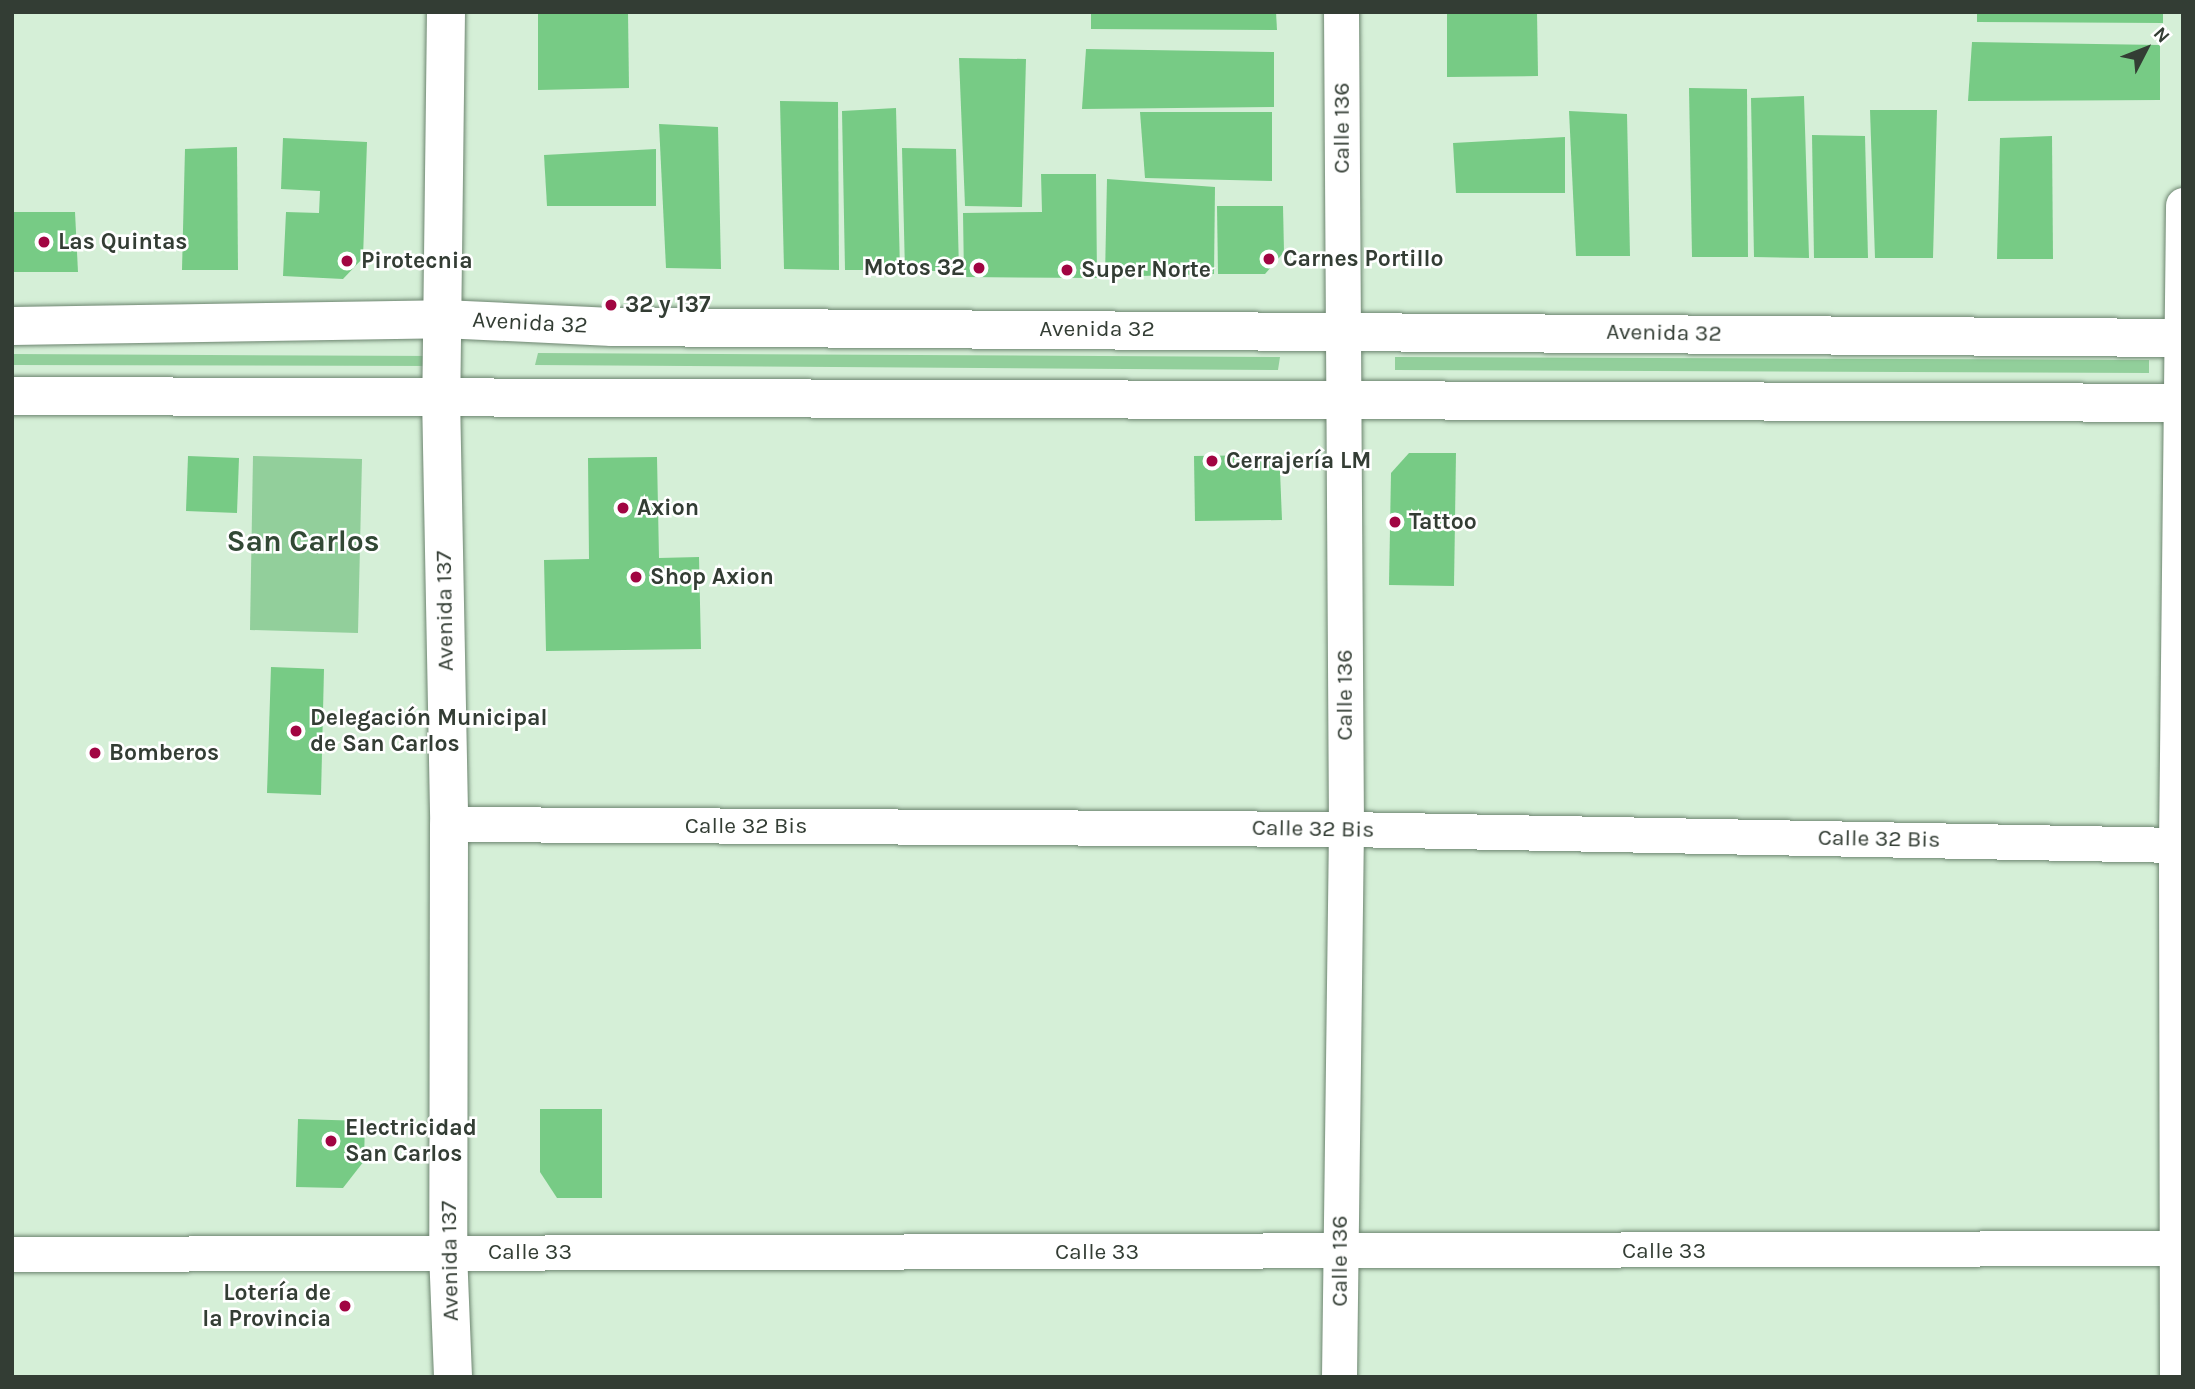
<!DOCTYPE html>
<html>
<head>
<meta charset="utf-8">
<style>
	body { margin:0 }
	#map { position:relative; width:2195px; height:1389px; overflow:hidden; background:#d5efd7; font-family:Karla,sans-serif }
	div>[style] { position:absolute }
	[style*='--x'] { left:calc(var(--x)*1px); top:calc(var(--y)*1px); width:calc(var(--w)*1px); rotate:calc(var(--a)*1deg) }
	.green>* { inset:0; background:#92cf9b }
	.building>* { inset:0; background:#77cb85 }
	.roads { filter:drop-shadow(0 0 2px #6c846f) drop-shadow(0 0 2px #6c846f) }
	.minor>* { height:35px; margin:-17.5px; padding:0 17.5px; transform-origin:17.5px; border-radius:17.5px; background:#fff }
	.tertiary>* { height:38px; margin:-19px; padding:0 19px; transform-origin:19px; border-radius:19px; background:#fff }
	.secondary>* { height:38px; margin:-19px; padding:0 19px; transform-origin:19px; border-radius:19px; background:#fff }
	.dots>* { width:19px; height:19px; translate:-50% -50%; box-sizing:border-box; border:4px solid #fff; border-radius:50% }
	span { translate:-50% -50%; white-space:nowrap; text-align:center; line-height:1.15; -webkit-text-stroke:5px #fff; paint-order:stroke }
	.street-label { font-size:23px; color:#333d34 }
	.poi-label { font-size:23px; color:#333d34; font-weight:700 }
	.left { translate:0 -50%; text-align:left }
	.right { translate:-100% -50%; text-align:right }
	.district-label { font-size:30px; color:#324835; font-weight:700 }
	.frame { position:absolute; inset:0; border:14px solid #333d34; pointer-events:none }
	.north { position:absolute; left:2111px; top:14px; width:70px; height:70px; -webkit-text-stroke:5px #fff; paint-order:stroke; rotate:48deg; font-size:19px; font-weight:700; line-height:28px; text-align:center; color:#333d34 }
	.north::after { content:''; display:block; margin:auto; width:24px; height:32px; background:#333d34; clip-path:polygon(50% 0,100% 100%,50% 72%,0 100%) }
</style>
</head>
<body>
<div id="map">
	<div class="green">
		<i style="clip-path:polygon(538px 353px,1280px 357px,1278px 370px,535px 365px)"></i>
		<i style="clip-path:polygon(12px 354px,436px 356px,435px 366px,12px 365px)"></i>
		<i style="clip-path:polygon(1395px 357px,2149px 360px,2149px 373px,1395px 370px)"></i>
		<i style="clip-path:polygon(253px 456px,362px 459px,358px 633px,250px 630px)"></i>
	</div>
	<div class="building">
		<i style="clip-path:polygon(538px 12px,628px 12px,629px 88px,538px 90px)"></i>
		<i style="clip-path:polygon(1091px 12px,1276px 12px,1277px 30px,1091px 29px)"></i>
		<i style="clip-path:polygon(1447px 12px,1537px 12px,1538px 76px,1447px 77px)"></i>
		<i style="clip-path:polygon(1977px 12px,2163px 12px,2163px 23px,1977px 22px)"></i>
		<i style="clip-path:polygon(1972px 42px,2160px 45px,2160px 100px,1968px 101px)"></i>
		<i style="clip-path:polygon(1086px 49px,1274px 52px,1274px 107px,1082px 109px)"></i>
		<i style="clip-path:polygon(959px 58px,1026px 59px,1022px 207px,965px 206px)"></i>
		<i style="clip-path:polygon(1689px 88px,1747px 89px,1748px 257px,1692px 257px)"></i>
		<i style="clip-path:polygon(1804px 96px,1809px 258px,1754px 257px,1751px 98px)"></i>
		<i style="clip-path:polygon(780px 101px,838px 102px,839px 270px,784px 269px)"></i>
		<i style="clip-path:polygon(896px 108px,900px 270px,845px 270px,842px 111px)"></i>
		<i style="clip-path:polygon(1870px 110px,1937px 110px,1933px 258px,1875px 258px)"></i>
		<i style="clip-path:polygon(1569px 111px,1627px 114px,1630px 256px,1576px 256px)"></i>
		<i style="clip-path:polygon(1140px 112px,1272px 112px,1272px 181px,1145px 178px)"></i>
		<i style="clip-path:polygon(659px 124px,718px 127px,721px 269px,666px 268px)"></i>
		<i style="clip-path:polygon(1812px 135px,1865px 136px,1868px 258px,1814px 258px)"></i>
		<i style="clip-path:polygon(2052px 136px,2053px 259px,1997px 259px,2000px 138px)"></i>
		<i style="clip-path:polygon(1565px 137px,1565px 193px,1456px 193px,1453px 143px)"></i>
		<i style="clip-path:polygon(283px 138px,367px 142px,363px 258px,343px 279px,283px 276px,286px 212px,319px 213px,320px 191px,281px 189px)"></i>
		<i style="clip-path:polygon(237px 147px,238px 270px,182px 270px,185px 149px)"></i>
		<i style="clip-path:polygon(902px 148px,956px 149px,959px 271px,905px 271px)"></i>
		<i style="clip-path:polygon(656px 149px,656px 206px,547px 206px,544px 155px)"></i>
		<i style="clip-path:polygon(1041px 174px,1096px 174px,1097px 278px,964px 277px,963px 213px,1042px 212px)"></i>
		<i style="clip-path:polygon(1107px 179px,1215px 187px,1214px 274px,1105px 277px)"></i>
		<i style="clip-path:polygon(1217px 206px,1283px 206px,1284px 252px,1265px 274px,1218px 274px)"></i>
		<i style="clip-path:polygon(12px 212px,75px 212px,78px 272px,12px 272px)"></i>
		<i style="clip-path:polygon(1409px 453px,1456px 453px,1454px 586px,1389px 585px,1391px 473px)"></i>
		<i style="clip-path:polygon(1268px 455px,1280px 471px,1282px 520px,1195px 521px,1194px 456px)"></i>
		<i style="clip-path:polygon(188px 456px,239px 458px,237px 513px,186px 511px)"></i>
		<i style="clip-path:polygon(657px 457px,659px 558px,699px 557px,701px 649px,546px 651px,544px 560px,589px 559px,588px 458px)"></i>
		<i style="clip-path:polygon(271px 667px,324px 669px,321px 795px,267px 793px)"></i>
		<i style="clip-path:polygon(540px 1109px,602px 1109px,602px 1198px,557px 1198px,540px 1172px)"></i>
		<i style="clip-path:polygon(298px 1119px,365px 1121px,364px 1161px,343px 1188px,296px 1187px)"></i>
	</div>
	<div class="roads">
		<div class="minor">
			<i style="--x:449;--y:824;--w:897;--a:0.32"></i>
			<i style="--x:1346;--y:829;--w:830;--a:1.1"></i>
			<i style="--x:12;--y:1254;--w:2171;--a:-0.16"></i>
			<i style="--x:1339;--y:1377;--w:548;--a:-89.27"></i>
			<i style="--x:1346;--y:829;--w:817;--a:-90.35"></i>
			<i style="--x:2177;--y:1377;--w:532;--a:-90.11"></i>
			<i style="--x:2176;--y:845;--w:640;--a:-89.37"></i>
		</div>
		<div class="tertiary">
			<i style="--x:446;--y:12;--w:383;--a:90.7"></i>
			<i style="--x:441;--y:395;--w:429;--a:88.9"></i>
			<i style="--x:449;--y:824;--w:428;--a:90.1"></i>
			<i style="--x:448;--y:1252;--w:125;--a:87.7"></i>
		</div>
		<div class="secondary">
			<i style="--x:12;--y:326;--w:431;--a:-0.9"></i>
			<i style="--x:443;--y:319;--w:169;--a:2.7"></i>
			<i style="--x:612;--y:327;--w:1571;--a:0.4"></i>
			<i style="--x:12;--y:396;--w:2171;--a:0.18"></i>
		</div>
	</div>
	<div class="dots">
		<i style="left:44px;top:242px;background:#a10542"></i>
		<i style="left:1269px;top:259px;background:#a10542"></i>
		<i style="left:347px;top:261px;background:#a10542"></i>
		<i style="left:979px;top:268px;background:#a10542"></i>
		<i style="left:1067px;top:270px;background:#a10542"></i>
		<i style="left:611px;top:305px;background:#a10542"></i>
		<i style="left:1212px;top:461px;background:#a10542"></i>
		<i style="left:623px;top:508px;background:#a10542"></i>
		<i style="left:1395px;top:522px;background:#a10542"></i>
		<i style="left:636px;top:577px;background:#a10542"></i>
		<i style="left:296px;top:731px;background:#a10542"></i>
		<i style="left:95px;top:753px;background:#a10542"></i>
		<i style="left:331px;top:1141px;background:#a10542"></i>
		<i style="left:345px;top:1306px;background:#a10542"></i>
	</div>
	<div class="street-label">
		<span style="left:1342px;top:128px;rotate:-90deg">Calle 136</span>
		<span style="left:530px;top:323px;rotate:3deg">Avenida 32</span>
		<span style="left:1097px;top:329px">Avenida 32</span>
		<span style="left:1664px;top:333px;rotate:1deg">Avenida 32</span>
		<span style="left:445px;top:611px;rotate:-91deg">Avenida 137</span>
		<span style="left:1345px;top:695px;rotate:-90deg">Calle 136</span>
		<span style="left:746px;top:826px">Calle 32 Bis</span>
		<span style="left:1313px;top:829px;rotate:1deg">Calle 32 Bis</span>
		<span style="left:1879px;top:839px;rotate:1deg">Calle 32 Bis</span>
		<span style="left:1664px;top:1251px">Calle 33</span>
		<span style="left:530px;top:1252px">Calle 33</span>
		<span style="left:1097px;top:1252px">Calle 33</span>
		<span style="left:450px;top:1261px;rotate:-91deg">Avenida 137</span>
		<span style="left:1340px;top:1261px;rotate:-90deg">Calle 136</span>
	</div>
	<div class="poi-label">
		<span class="left" style="left:58px;top:242px">Las Quintas</span>
		<span class="left" style="left:1283px;top:259px">Carnes Portillo</span>
		<span class="left" style="left:361px;top:261px">Pirotecnia</span>
		<span class="right" style="left:965px;top:268px">Motos 32</span>
		<span class="left" style="left:1081px;top:270px">Super Norte</span>
		<span class="left" style="left:625px;top:305px">32 y 137</span>
		<span class="left" style="left:1226px;top:461px">Cerrajería LM</span>
		<span class="left" style="left:637px;top:508px">Axion</span>
		<span class="left" style="left:1409px;top:522px">Tattoo</span>
		<span class="left" style="left:650px;top:577px">Shop Axion</span>
		<span class="left" style="left:310px;top:731px">Delegación Municipal<br>de San Carlos</span>
		<span class="left" style="left:109px;top:753px">Bomberos</span>
		<span class="left" style="left:345px;top:1141px">Electricidad<br>San Carlos</span>
		<span class="right" style="left:331px;top:1306px">Lotería de<br>la Provincia</span>
	</div>
	<div class="district-label">
		<span style="left:303px;top:541px">San Carlos</span>
	</div>
	<div class="frame"></div>
	<div class="north">N</div>
</div>
</body>
</html>
